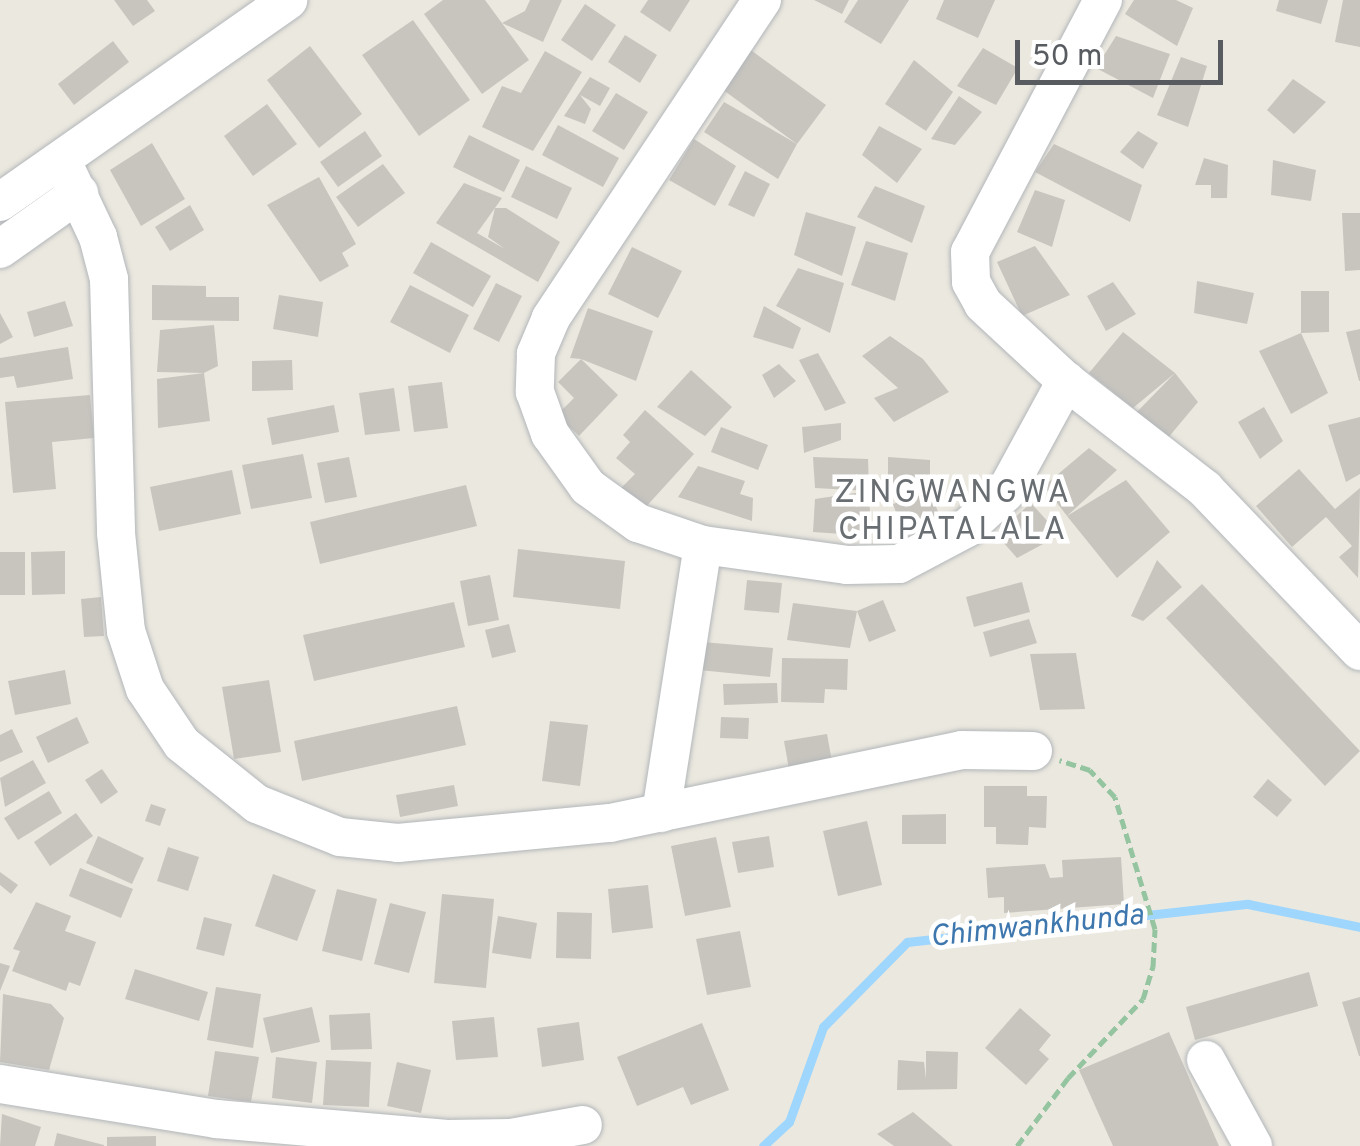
<!DOCTYPE html>
<html>
<head>
<meta charset="utf-8">
<style>
	body { margin:0 }
	#map { position:relative; width:1360px; height:1146px; overflow:hidden; background:#ebe8df; font-family:Overpass,sans-serif }
	div>[style] { position:absolute }
	[style*='--x'] { left:calc(var(--x)*1px); top:calc(var(--y)*1px); width:calc(var(--w)*1px); rotate:calc(var(--a)*1deg) }
	.stream>* { height:9px; margin:-4.5px; padding:0 4.5px; transform-origin:4.5px; border-radius:4.5px; background:#9ed6fd }
	.building>* { inset:0; background:#c8c5bf }
	.path>* { height:5px; margin-top:-2.5px; transform-origin:0; background:repeating-linear-gradient(90deg,#95c4a0 0 10px,transparent 0 15px) }
	.roads { filter:drop-shadow(0 0 2px #b2b6ba) drop-shadow(0 0 2px #b2b6ba) }
	.minor>* { height:38px; margin:-19px; padding:0 19px; transform-origin:19px; border-radius:19px; background:#fff }
	span { translate:-50% -50%; white-space:nowrap; text-align:center; line-height:1.15; -webkit-text-stroke:9px #fff; paint-order:stroke }
	.water-label { font-size:30px; color:#3d77ae; font-style:italic }
	.quarter-label { font-size:32px; color:#696e72; letter-spacing:2.5px }
	.scale { position:absolute; left:1015px; top:40px; width:208px; height:45px; box-sizing:border-box; border:5px solid #585c60; border-top:0; padding-left:12px; font-size:30px; line-height:35px; white-space:nowrap; color:#585c60; -webkit-text-stroke:8px #fff; paint-order:stroke }
</style>
</head>
<body>
<div id="map">
	<div class="stream">
		<i style="--x:763;--y:1146;--w:35;--a:-43"></i>
		<i style="--x:789;--y:1122;--w:101;--a:-70.3"></i>
		<i style="--x:823;--y:1027;--w:120;--a:-45.3"></i>
		<i style="--x:907;--y:942;--w:343;--a:-6.4"></i>
		<i style="--x:1248;--y:904;--w:114;--a:11.6"></i>
	</div>
	<div class="building">
		<i style="clip-path:polygon(114px 0,147px 0,155px 11px,133px 26px)"></i>
		<i style="clip-path:polygon(443px 0,485px 0,529px 60px,482px 94px,424px 14px)"></i>
		<i style="clip-path:polygon(530px 0,562px 0,543px 42px,502px 23px,525px 11px)"></i>
		<i style="clip-path:polygon(648px 0,690px 0,670px 32px,640px 12px)"></i>
		<i style="clip-path:polygon(814px 0,849px 0,842px 14px)"></i>
		<i style="clip-path:polygon(858px 0,909px 0,881px 44px,844px 22px)"></i>
		<i style="clip-path:polygon(944px 0,995px 0,978px 38px,936px 19px)"></i>
		<i style="clip-path:polygon(1134px 0,1176px 0,1193px 8px,1177px 46px,1125px 14px)"></i>
		<i style="clip-path:polygon(1279px 0,1328px 0,1321px 24px,1276px 11px)"></i>
		<i style="clip-path:polygon(1343px 0,1360px 0,1360px 47px,1335px 42px)"></i>
		<i style="clip-path:polygon(585px 4px,616px 25px,592px 61px,561px 40px)"></i>
		<i style="clip-path:polygon(413px 20px,470px 100px,419px 136px,362px 55px)"></i>
		<i style="clip-path:polygon(625px 35px,657px 55px,640px 83px,608px 62px)"></i>
		<i style="clip-path:polygon(1116px 36px,1170px 54px,1153px 98px,1096px 68px)"></i>
		<i style="clip-path:polygon(113px 41px,129px 62px,74px 105px,58px 84px)"></i>
		<i style="clip-path:polygon(744px 45px,826px 105px,797px 144px,715px 84px)"></i>
		<i style="clip-path:polygon(310px 46px,362px 114px,319px 148px,267px 80px)"></i>
		<i style="clip-path:polygon(983px 48px,1018px 68px,996px 105px,957px 86px)"></i>
		<i style="clip-path:polygon(545px 51px,582px 72px,533px 151px,482px 127px,502px 86px,521px 93px)"></i>
		<i style="clip-path:polygon(1181px 57px,1207px 66px,1188px 127px,1157px 115px)"></i>
		<i style="clip-path:polygon(914px 60px,953px 92px,926px 131px,885px 104px)"></i>
		<i style="clip-path:polygon(590px 77px,610px 88px,600px 106px,580px 95px,591px 109px,585px 124px,564px 116px)"></i>
		<i style="clip-path:polygon(1293px 79px,1326px 102px,1294px 134px,1267px 110px)"></i>
		<i style="clip-path:polygon(616px 93px,648px 112px,624px 150px,592px 131px)"></i>
		<i style="clip-path:polygon(959px 96px,982px 112px,955px 145px,931px 139px)"></i>
		<i style="clip-path:polygon(724px 102px,797px 144px,778px 179px,704px 132px)"></i>
		<i style="clip-path:polygon(267px 104px,297px 144px,253px 176px,224px 136px)"></i>
		<i style="clip-path:polygon(558px 125px,619px 158px,603px 187px,542px 155px)"></i>
		<i style="clip-path:polygon(879px 126px,922px 149px,897px 183px,862px 155px)"></i>
		<i style="clip-path:polygon(365px 131px,382px 156px,338px 187px,320px 162px)"></i>
		<i style="clip-path:polygon(1138px 131px,1158px 143px,1143px 169px,1120px 152px)"></i>
		<i style="clip-path:polygon(469px 135px,520px 160px,504px 192px,453px 167px)"></i>
		<i style="clip-path:polygon(694px 139px,736px 166px,715px 206px,669px 180px)"></i>
		<i style="clip-path:polygon(152px 143px,185px 199px,141px 226px,110px 170px)"></i>
		<i style="clip-path:polygon(1054px 144px,1142px 185px,1130px 222px,1035px 172px)"></i>
		<i style="clip-path:polygon(1204px 158px,1228px 165px,1227px 198px,1211px 198px,1211px 185px,1195px 185px)"></i>
		<i style="clip-path:polygon(1273px 160px,1316px 170px,1311px 201px,1271px 195px)"></i>
		<i style="clip-path:polygon(383px 164px,405px 193px,358px 227px,336px 197px)"></i>
		<i style="clip-path:polygon(526px 166px,572px 188px,557px 219px,511px 197px)"></i>
		<i style="clip-path:polygon(745px 171px,770px 184px,754px 217px,728px 205px)"></i>
		<i style="clip-path:polygon(319px 177px,356px 244px,342px 253px,349px 266px,320px 282px,267px 205px)"></i>
		<i style="clip-path:polygon(evenodd,464px 183px,502px 198px,495px 208px,506px 208px,560px 242px,538px 282px,436px 223px,464px 183px,495px 208px,488px 237px,505px 249px,477px 233px,495px 208px)"></i>
		<i style="clip-path:polygon(875px 186px,925px 206px,912px 243px,857px 217px)"></i>
		<i style="clip-path:polygon(1035px 190px,1065px 200px,1052px 247px,1017px 232px)"></i>
		<i style="clip-path:polygon(190px 205px,204px 230px,170px 251px,155px 227px)"></i>
		<i style="clip-path:polygon(806px 212px,856px 227px,842px 276px,794px 255px)"></i>
		<i style="clip-path:polygon(1342px 213px,1360px 213px,1360px 270px,1345px 271px)"></i>
		<i style="clip-path:polygon(866px 241px,908px 253px,895px 301px,851px 285px)"></i>
		<i style="clip-path:polygon(431px 242px,491px 276px,473px 307px,413px 273px)"></i>
		<i style="clip-path:polygon(1035px 246px,1070px 295px,1022px 316px,997px 262px)"></i>
		<i style="clip-path:polygon(632px 247px,682px 271px,658px 318px,608px 294px)"></i>
		<i style="clip-path:polygon(798px 268px,844px 283px,830px 333px,776px 306px)"></i>
		<i style="clip-path:polygon(1197px 281px,1254px 293px,1247px 324px,1194px 313px)"></i>
		<i style="clip-path:polygon(1113px 282px,1136px 314px,1106px 331px,1087px 296px)"></i>
		<i style="clip-path:polygon(496px 283px,522px 296px,499px 342px,473px 329px)"></i>
		<i style="clip-path:polygon(152px 285px,206px 286px,206px 297px,239px 297px,239px 321px,152px 320px)"></i>
		<i style="clip-path:polygon(410px 285px,469px 315px,450px 353px,390px 322px)"></i>
		<i style="clip-path:polygon(1301px 291px,1329px 291px,1329px 332px,1301px 333px)"></i>
		<i style="clip-path:polygon(279px 295px,323px 302px,318px 337px,273px 329px)"></i>
		<i style="clip-path:polygon(65px 301px,73px 326px,34px 337px,27px 312px)"></i>
		<i style="clip-path:polygon(764px 306px,801px 328px,793px 349px,753px 337px)"></i>
		<i style="clip-path:polygon(588px 308px,653px 331px,636px 381px,581px 359px,618px 395px,579px 436px,557px 415px,574px 398px,558px 382px,581px 359px,570px 358px)"></i>
		<i style="clip-path:polygon(0 313px,13px 337px,0 344px)"></i>
		<i style="clip-path:polygon(214px 325px,218px 366px,204px 373px,210px 421px,158px 428px,157px 379px,204px 373px,157px 372px,160px 330px)"></i>
		<i style="clip-path:polygon(1360px 329px,1360px 381px,1359px 381px,1346px 332px)"></i>
		<i style="clip-path:polygon(1123px 332px,1175px 373px,1198px 402px,1162px 445px,1132px 417px,1175px 373px,1133px 408px,1089px 373px)"></i>
		<i style="clip-path:polygon(1301px 333px,1328px 393px,1291px 414px,1259px 351px)"></i>
		<i style="clip-path:polygon(890px 336px,923px 359px,949px 392px,894px 422px,874px 398px,898px 388px,862px 356px)"></i>
		<i style="clip-path:polygon(68px 347px,73px 379px,17px 388px,14px 376px,0 378px,0 358px)"></i>
		<i style="clip-path:polygon(818px 353px,846px 403px,825px 411px,799px 360px)"></i>
		<i style="clip-path:polygon(292px 360px,293px 390px,252px 391px,252px 361px)"></i>
		<i style="clip-path:polygon(779px 364px,796px 381px,774px 398px,762px 375px)"></i>
		<i style="clip-path:polygon(691px 370px,732px 407px,705px 436px,657px 407px)"></i>
		<i style="clip-path:polygon(442px 382px,448px 428px,414px 432px,408px 386px)"></i>
		<i style="clip-path:polygon(394px 388px,400px 431px,365px 435px,359px 393px)"></i>
		<i style="clip-path:polygon(90px 395px,94px 438px,52px 442px,56px 489px,13px 493px,5px 402px)"></i>
		<i style="clip-path:polygon(334px 405px,339px 432px,272px 445px,267px 418px)"></i>
		<i style="clip-path:polygon(1264px 407px,1283px 441px,1260px 459px,1238px 422px)"></i>
		<i style="clip-path:polygon(645px 410px,694px 454px,644px 509px,621px 488px,635px 474px,616px 458px,630px 442px,623px 435px)"></i>
		<i style="clip-path:polygon(1360px 417px,1360px 474px,1346px 482px,1328px 425px)"></i>
		<i style="clip-path:polygon(841px 423px,841px 440px,804px 453px,802px 427px)"></i>
		<i style="clip-path:polygon(721px 427px,768px 445px,758px 470px,711px 452px)"></i>
		<i style="clip-path:polygon(1089px 448px,1117px 470px,1067px 516px,1044px 486px)"></i>
		<i style="clip-path:polygon(303px 454px,312px 498px,251px 509px,242px 465px)"></i>
		<i style="clip-path:polygon(349px 457px,357px 497px,325px 503px,317px 463px)"></i>
		<i style="clip-path:polygon(813px 457px,868px 459px,869px 491px,815px 488px)"></i>
		<i style="clip-path:polygon(888px 457px,930px 460px,930px 492px,888px 493px)"></i>
		<i style="clip-path:polygon(698px 466px,745px 481px,740px 494px,753px 498px,752px 521px,678px 497px)"></i>
		<i style="clip-path:polygon(1299px 469px,1335px 509px,1360px 488px,1358px 578px,1339px 557px,1352px 546px,1326px 517px,1292px 547px,1256px 506px)"></i>
		<i style="clip-path:polygon(232px 470px,241px 514px,159px 531px,150px 487px)"></i>
		<i style="clip-path:polygon(1126px 480px,1170px 532px,1117px 578px,1067px 516px)"></i>
		<i style="clip-path:polygon(466px 485px,477px 526px,320px 564px,310px 522px)"></i>
		<i style="clip-path:polygon(869px 491px,871px 536px,813px 532px,815px 499px)"></i>
		<i style="clip-path:polygon(930px 492px,939px 514px,903px 532px,893px 504px)"></i>
		<i style="clip-path:polygon(1031px 503px,1060px 535px,1017px 558px,996px 534px)"></i>
		<i style="clip-path:polygon(518px 549px,625px 561px,620px 609px,513px 597px)"></i>
		<i style="clip-path:polygon(65px 551px,65px 594px,32px 595px,31px 552px)"></i>
		<i style="clip-path:polygon(0 552px,25px 552px,25px 595px,0 595px)"></i>
		<i style="clip-path:polygon(1157px 560px,1182px 587px,1143px 621px,1131px 616px)"></i>
		<i style="clip-path:polygon(490px 575px,499px 620px,468px 626px,460px 581px)"></i>
		<i style="clip-path:polygon(747px 580px,782px 583px,779px 613px,744px 610px)"></i>
		<i style="clip-path:polygon(1022px 582px,1030px 612px,974px 627px,966px 597px)"></i>
		<i style="clip-path:polygon(1202px 584px,1360px 751px,1325px 786px,1166px 618px)"></i>
		<i style="clip-path:polygon(101px 597px,104px 636px,84px 637px,81px 599px)"></i>
		<i style="clip-path:polygon(883px 600px,896px 631px,869px 642px,857px 611px)"></i>
		<i style="clip-path:polygon(454px 602px,465px 647px,314px 681px,303px 635px)"></i>
		<i style="clip-path:polygon(793px 603px,857px 611px,850px 648px,787px 640px)"></i>
		<i style="clip-path:polygon(1029px 619px,1037px 643px,990px 657px,983px 632px)"></i>
		<i style="clip-path:polygon(509px 624px,516px 652px,492px 658px,485px 630px)"></i>
		<i style="clip-path:polygon(702px 642px,773px 648px,770px 677px,699px 670px)"></i>
		<i style="clip-path:polygon(1076px 653px,1085px 709px,1040px 710px,1030px 654px)"></i>
		<i style="clip-path:polygon(782px 658px,848px 659px,847px 690px,825px 689px,824px 703px,781px 702px)"></i>
		<i style="clip-path:polygon(65px 670px,71px 704px,15px 715px,8px 681px)"></i>
		<i style="clip-path:polygon(269px 680px,281px 752px,234px 759px,222px 687px)"></i>
		<i style="clip-path:polygon(777px 683px,778px 703px,724px 705px,723px 684px)"></i>
		<i style="clip-path:polygon(457px 706px,466px 745px,302px 781px,294px 741px)"></i>
		<i style="clip-path:polygon(77px 717px,89px 743px,48px 763px,36px 737px)"></i>
		<i style="clip-path:polygon(721px 717px,749px 718px,748px 739px,720px 738px)"></i>
		<i style="clip-path:polygon(550px 721px,588px 725px,580px 786px,542px 781px)"></i>
		<i style="clip-path:polygon(12px 729px,23px 752px,0 762px,0 735px)"></i>
		<i style="clip-path:polygon(827px 734px,833px 767px,790px 775px,784px 741px)"></i>
		<i style="clip-path:polygon(33px 760px,46px 783px,5px 807px,0 778px)"></i>
		<i style="clip-path:polygon(102px 769px,118px 792px,101px 804px,85px 780px)"></i>
		<i style="clip-path:polygon(1268px 779px,1292px 800px,1277px 817px,1253px 797px)"></i>
		<i style="clip-path:polygon(454px 785px,458px 806px,400px 817px,396px 795px)"></i>
		<i style="clip-path:polygon(984px 786px,1027px 786px,1027px 796px,1047px 796px,1046px 828px,1029px 827px,1028px 845px,996px 844px,996px 827px,984px 827px)"></i>
		<i style="clip-path:polygon(49px 791px,62px 813px,18px 840px,4px 818px)"></i>
		<i style="clip-path:polygon(151px 804px,166px 809px,160px 826px,145px 821px)"></i>
		<i style="clip-path:polygon(76px 813px,93px 836px,50px 866px,34px 842px)"></i>
		<i style="clip-path:polygon(946px 814px,946px 844px,902px 844px,902px 815px)"></i>
		<i style="clip-path:polygon(867px 821px,882px 885px,838px 896px,823px 831px)"></i>
		<i style="clip-path:polygon(98px 836px,144px 858px,132px 884px,86px 863px)"></i>
		<i style="clip-path:polygon(769px 836px,774px 867px,738px 873px,732px 842px)"></i>
		<i style="clip-path:polygon(716px 837px,731px 907px,685px 916px,671px 846px)"></i>
		<i style="clip-path:polygon(168px 847px,199px 857px,188px 891px,157px 881px)"></i>
		<i style="clip-path:polygon(1121px 857px,1124px 904px,1004px 913px,1004px 897px,988px 898px,986px 868px,1045px 864px,1050px 878px,1063px 877px,1062px 860px)"></i>
		<i style="clip-path:polygon(80px 868px,133px 889px,121px 918px,69px 896px)"></i>
		<i style="clip-path:polygon(0 872px,18px 885px,11px 894px,0 885px)"></i>
		<i style="clip-path:polygon(273px 874px,316px 890px,297px 941px,255px 926px)"></i>
		<i style="clip-path:polygon(648px 885px,653px 928px,612px 933px,608px 889px)"></i>
		<i style="clip-path:polygon(337px 889px,377px 899px,362px 961px,322px 951px)"></i>
		<i style="clip-path:polygon(442px 894px,494px 899px,486px 988px,434px 983px)"></i>
		<i style="clip-path:polygon(36px 902px,71px 916px,65px 931px,96px 942px,80px 986px,69px 982px,66px 991px,12px 971px,20px 951px,13px 949px)"></i>
		<i style="clip-path:polygon(390px 903px,426px 912px,409px 973px,374px 964px)"></i>
		<i style="clip-path:polygon(557px 912px,592px 913px,591px 959px,556px 958px)"></i>
		<i style="clip-path:polygon(498px 916px,537px 923px,531px 959px,492px 953px)"></i>
		<i style="clip-path:polygon(204px 917px,232px 924px,224px 956px,196px 949px)"></i>
		<i style="clip-path:polygon(740px 931px,751px 987px,707px 995px,696px 939px)"></i>
		<i style="clip-path:polygon(0 963px,10px 966px,0 991px)"></i>
		<i style="clip-path:polygon(135px 969px,208px 992px,199px 1021px,125px 999px)"></i>
		<i style="clip-path:polygon(1309px 972px,1318px 1006px,1195px 1040px,1186px 1007px)"></i>
		<i style="clip-path:polygon(216px 987px,261px 994px,253px 1048px,207px 1040px)"></i>
		<i style="clip-path:polygon(3px 994px,51px 1004px,64px 1018px,49px 1070px,0 1062px)"></i>
		<i style="clip-path:polygon(1360px 997px,1360px 1056px,1359px 1056px,1342px 1002px)"></i>
		<i style="clip-path:polygon(312px 1007px,320px 1042px,271px 1053px,263px 1018px)"></i>
		<i style="clip-path:polygon(1020px 1008px,1051px 1035px,1039px 1050px,1049px 1059px,1026px 1085px,985px 1048px)"></i>
		<i style="clip-path:polygon(370px 1013px,372px 1049px,331px 1050px,329px 1015px)"></i>
		<i style="clip-path:polygon(494px 1017px,498px 1057px,456px 1060px,452px 1021px)"></i>
		<i style="clip-path:polygon(579px 1022px,584px 1060px,542px 1067px,537px 1028px)"></i>
		<i style="clip-path:polygon(702px 1023px,729px 1090px,691px 1105px,683px 1087px,637px 1106px,617px 1057px)"></i>
		<i style="clip-path:polygon(1169px 1032px,1219px 1146px,1113px 1146px,1079px 1070px)"></i>
		<i style="clip-path:polygon(215px 1051px,259px 1057px,251px 1102px,208px 1096px)"></i>
		<i style="clip-path:polygon(926px 1051px,958px 1052px,957px 1089px,897px 1090px,898px 1060px,924px 1062px,926px 1079px)"></i>
		<i style="clip-path:polygon(276px 1057px,317px 1062px,312px 1103px,272px 1098px)"></i>
		<i style="clip-path:polygon(326px 1060px,371px 1062px,369px 1107px,323px 1105px)"></i>
		<i style="clip-path:polygon(397px 1062px,431px 1070px,421px 1113px,387px 1106px)"></i>
		<i style="clip-path:polygon(913px 1112px,953px 1146px,894px 1146px,877px 1134px)"></i>
		<i style="clip-path:polygon(2px 1114px,41px 1127px,35px 1146px,0 1146px)"></i>
		<i style="clip-path:polygon(57px 1133px,104px 1145px,104px 1146px,54px 1146px)"></i>
		<i style="clip-path:polygon(156px 1136px,156px 1146px,107px 1146px,107px 1137px)"></i>
	</div>
	<div class="path">
		<i style="--x:1017;--y:1146;--w:85;--a:-53.1"></i>
		<i style="--x:1068;--y:1078;--w:109;--a:-46.5"></i>
		<i style="--x:1143;--y:999;--w:34;--a:-73"></i>
		<i style="--x:1153;--y:967;--w:38;--a:-87"></i>
		<i style="--x:1155;--y:929;--w:138;--a:-106.9"></i>
		<i style="--x:1115;--y:797;--w:37;--a:-133"></i>
		<i style="--x:1090;--y:770;--w:32;--a:-162"></i>
	</div>
	<div class="roads">
		<div class="minor">
			<i style="--x:762;--y:0;--w:382;--a:123.6"></i>
			<i style="--x:551;--y:318;--w:39;--a:113"></i>
			<i style="--x:536;--y:354;--w:38;--a:92"></i>
			<i style="--x:535;--y:392;--w:45;--a:70.3"></i>
			<i style="--x:550;--y:434;--w:65;--a:54.4"></i>
			<i style="--x:588;--y:487;--w:62;--a:35.8"></i>
			<i style="--x:638;--y:523;--w:69;--a:18.7"></i>
			<i style="--x:703;--y:545;--w:145;--a:7.9"></i>
			<i style="--x:847;--y:565;--w:52;--a:-1.1"></i>
			<i style="--x:899;--y:564;--w:77;--a:-27.9"></i>
			<i style="--x:967;--y:528;--w:52;--a:-42.6"></i>
			<i style="--x:1005;--y:493;--w:128;--a:-61.4"></i>
			<i style="--x:1103;--y:0;--w:285;--a:117.8"></i>
			<i style="--x:970;--y:252;--w:30;--a:88"></i>
			<i style="--x:971;--y:282;--w:25;--a:61"></i>
			<i style="--x:983;--y:304;--w:113;--a:42.9"></i>
			<i style="--x:1066;--y:381;--w:176;--a:37.8"></i>
			<i style="--x:1205;--y:489;--w:224;--a:46.3"></i>
			<i style="--x:63;--y:163;--w:82;--a:64.7"></i>
			<i style="--x:98;--y:237;--w:43;--a:75.3"></i>
			<i style="--x:109;--y:279;--w:254;--a:88.4"></i>
			<i style="--x:116;--y:533;--w:99;--a:84.2"></i>
			<i style="--x:126;--y:631;--w:61;--a:71.9"></i>
			<i style="--x:145;--y:689;--w:66;--a:56.1"></i>
			<i style="--x:182;--y:744;--w:96;--a:38.7"></i>
			<i style="--x:257;--y:804;--w:89;--a:21.7"></i>
			<i style="--x:340;--y:837;--w:58;--a:5.9"></i>
			<i style="--x:398;--y:843;--w:213;--a:-5.4"></i>
			<i style="--x:610;--y:823;--w:359;--a:-11.7"></i>
			<i style="--x:962;--y:750;--w:71;--a:0.8"></i>
			<i style="--x:0;--y:202;--w:352;--a:-35"></i>
			<i style="--x:0;--y:249;--w:97;--a:-35.3"></i>
			<i style="--x:661;--y:813;--w:271;--a:-81.1"></i>
			<i style="--x:1206;--y:1060;--w:98;--a:61.3"></i>
			<i style="--x:0;--y:1084;--w:219;--a:9.2"></i>
			<i style="--x:216;--y:1119;--w:232;--a:4.9"></i>
			<i style="--x:447;--y:1139;--w:64;--a:-0.9"></i>
			<i style="--x:511;--y:1138;--w:73;--a:-10.2"></i>
		</div>
	</div>
	<div class="water-label">
		<span style="left:1037px;top:928px;rotate:-6deg">Chimwankhunda</span>
	</div>
	<div class="quarter-label">
		<span style="left:953px;top:513px">ZINGWANGWA<br>CHIPATALALA</span>
	</div>
	<div class="scale">50 m</div>
</div>
</body>
</html>
